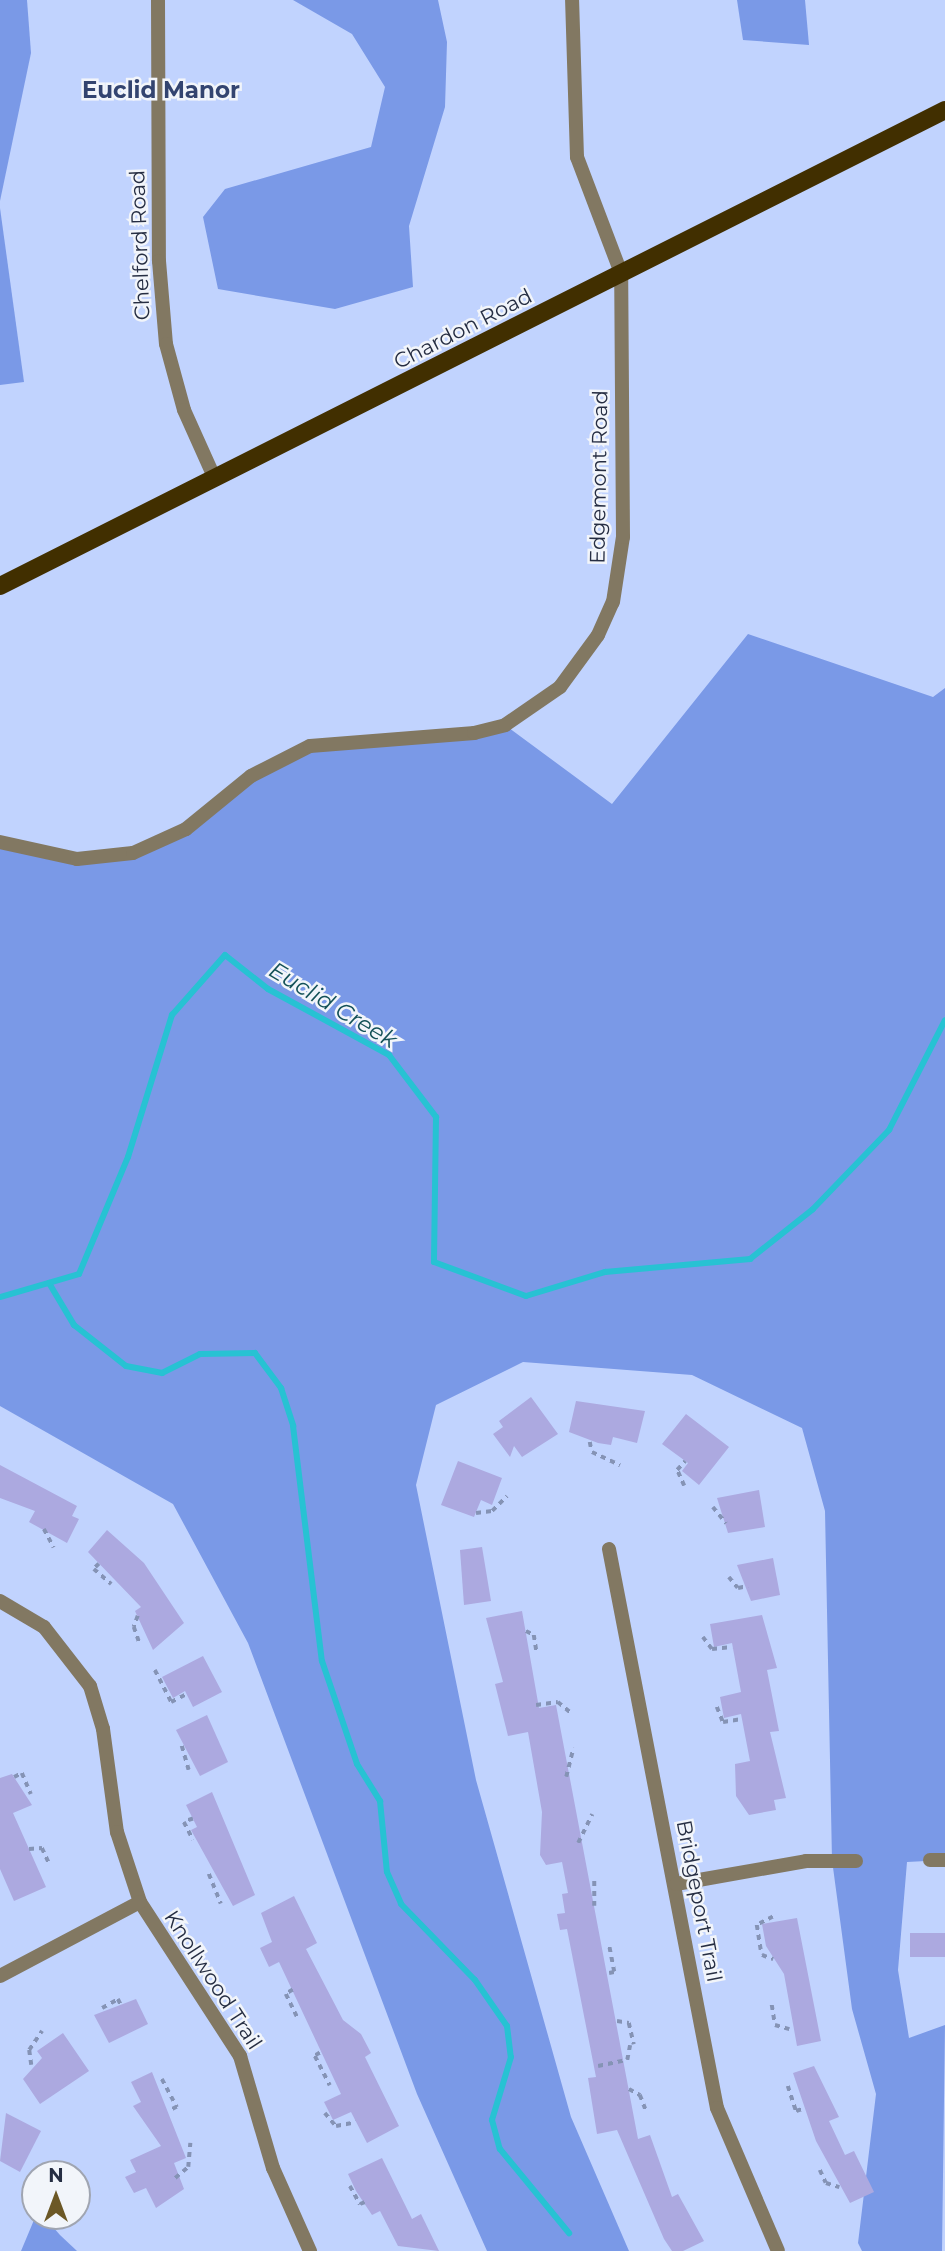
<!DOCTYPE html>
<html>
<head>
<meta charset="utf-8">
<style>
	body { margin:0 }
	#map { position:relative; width:945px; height:2251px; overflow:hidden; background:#c1d3fe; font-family:Montserrat,sans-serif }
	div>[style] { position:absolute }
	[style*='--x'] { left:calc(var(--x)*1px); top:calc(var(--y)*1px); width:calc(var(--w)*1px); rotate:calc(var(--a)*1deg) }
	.forest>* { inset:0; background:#7a99e7 }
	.stream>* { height:6px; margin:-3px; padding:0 3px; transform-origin:3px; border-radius:3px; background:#27c2d3 }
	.building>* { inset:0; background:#aca9e0 }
	.path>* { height:3.5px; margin-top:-1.75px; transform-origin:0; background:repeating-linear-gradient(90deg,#8593b5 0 5px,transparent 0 10px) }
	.minor>* { height:14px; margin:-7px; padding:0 7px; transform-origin:7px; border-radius:7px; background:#827862 }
	.primary>* { height:18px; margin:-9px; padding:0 9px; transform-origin:9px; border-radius:9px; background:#412f00 }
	span { translate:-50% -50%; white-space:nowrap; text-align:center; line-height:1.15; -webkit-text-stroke:5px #f2f5fa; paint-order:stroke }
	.street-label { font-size:21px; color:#262e43 }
	.neighbourhood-label { font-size:23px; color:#334470; font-weight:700 }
	.water-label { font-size:23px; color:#145158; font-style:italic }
	.north { position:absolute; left:21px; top:2160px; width:70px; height:70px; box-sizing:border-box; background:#f2f5fa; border:2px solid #a0a5b1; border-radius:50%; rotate:0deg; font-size:19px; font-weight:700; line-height:28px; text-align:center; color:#262e43 }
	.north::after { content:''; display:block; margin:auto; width:24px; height:32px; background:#6c5826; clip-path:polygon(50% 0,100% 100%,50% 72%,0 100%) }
</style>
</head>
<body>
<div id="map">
	<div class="forest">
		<i style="clip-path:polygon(0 0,27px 0,31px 53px,0 201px)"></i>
		<i style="clip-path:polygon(293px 0,438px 0,447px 42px,445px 107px,409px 226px,413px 287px,335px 309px,218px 289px,203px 217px,225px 189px,371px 147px,385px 87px,352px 34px)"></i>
		<i style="clip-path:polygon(737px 0,805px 0,809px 45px,743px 40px)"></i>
		<i style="clip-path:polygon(0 208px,24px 382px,0 385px)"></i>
		<i style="clip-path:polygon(748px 634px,933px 697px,945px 688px,945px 1860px,907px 1862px,898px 1970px,909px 2038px,945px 2025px,942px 2251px,862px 2251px,858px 2243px,876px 2094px,852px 2009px,832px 1860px,825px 1511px,802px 1428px,692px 1375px,523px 1362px,436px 1405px,416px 1485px,476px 1780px,571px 2117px,629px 2251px,487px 2251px,417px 2094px,248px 1643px,173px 1504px,0 1406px,0 842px,77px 859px,161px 842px,251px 776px,310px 746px,505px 725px,612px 804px)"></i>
		<i style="clip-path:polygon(46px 2219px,60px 2235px,77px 2251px,21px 2251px,34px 2220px)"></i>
	</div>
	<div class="stream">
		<i style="--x:49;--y:1283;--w:49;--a:59.2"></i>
		<i style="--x:74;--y:1325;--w:66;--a:38.3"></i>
		<i style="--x:126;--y:1366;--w:37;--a:11"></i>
		<i style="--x:162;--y:1373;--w:42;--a:-26.6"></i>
		<i style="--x:200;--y:1354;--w:55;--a:-1"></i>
		<i style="--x:255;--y:1353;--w:44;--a:53.4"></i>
		<i style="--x:281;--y:1388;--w:40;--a:72"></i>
		<i style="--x:293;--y:1426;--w:237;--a:83"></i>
		<i style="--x:322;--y:1661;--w:109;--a:71.2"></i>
		<i style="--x:357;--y:1764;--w:44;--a:58.1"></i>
		<i style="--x:380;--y:1801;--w:71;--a:84.4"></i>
		<i style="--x:387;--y:1872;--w:35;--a:66"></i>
		<i style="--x:401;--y:1904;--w:106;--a:45.8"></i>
		<i style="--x:475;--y:1980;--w:56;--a:55.2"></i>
		<i style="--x:507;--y:2026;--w:31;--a:83"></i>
		<i style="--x:511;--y:2057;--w:66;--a:106.8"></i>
		<i style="--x:492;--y:2120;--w:30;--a:75"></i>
		<i style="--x:500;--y:2149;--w:109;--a:50.6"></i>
		<i style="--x:0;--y:1297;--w:82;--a:-16.2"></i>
		<i style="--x:79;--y:1274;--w:127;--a:-67.3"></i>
		<i style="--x:128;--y:1157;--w:149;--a:-72.8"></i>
		<i style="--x:172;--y:1015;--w:80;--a:-48.5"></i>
		<i style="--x:225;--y:955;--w:55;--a:38.3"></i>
		<i style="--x:268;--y:989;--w:138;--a:28.6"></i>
		<i style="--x:389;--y:1055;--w:78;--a:52.8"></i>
		<i style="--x:436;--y:1117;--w:145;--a:90.8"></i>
		<i style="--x:434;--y:1262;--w:98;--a:20.3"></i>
		<i style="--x:526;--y:1296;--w:83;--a:-16.9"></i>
		<i style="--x:605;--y:1272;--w:146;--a:-5.1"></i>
		<i style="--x:750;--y:1259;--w:80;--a:-38.4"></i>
		<i style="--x:813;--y:1209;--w:110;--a:-46.1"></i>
		<i style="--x:889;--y:1130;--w:123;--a:-63"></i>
	</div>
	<div class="building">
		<i style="clip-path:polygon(531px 1397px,558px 1434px,522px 1457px,514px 1446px,510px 1457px,493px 1434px,503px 1427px,499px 1421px)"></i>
		<i style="clip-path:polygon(576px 1401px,645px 1411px,637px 1443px,613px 1437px,611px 1445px,598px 1443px,569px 1432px)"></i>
		<i style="clip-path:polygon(686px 1414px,729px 1447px,699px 1485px,682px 1471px,688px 1463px,662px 1444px)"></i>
		<i style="clip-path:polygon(458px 1461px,502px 1478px,492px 1505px,481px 1500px,474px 1517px,441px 1505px)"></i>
		<i style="clip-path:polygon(0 1465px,77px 1506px,72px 1516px,79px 1519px,67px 1543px,29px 1522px,35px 1511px,0 1498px)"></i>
		<i style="clip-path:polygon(759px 1490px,765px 1527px,728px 1533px,717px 1498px)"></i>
		<i style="clip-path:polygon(107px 1530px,144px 1563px,184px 1623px,153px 1650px,135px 1611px,141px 1607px,88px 1552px)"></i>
		<i style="clip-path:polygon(482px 1547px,491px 1601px,464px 1605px,460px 1550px)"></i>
		<i style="clip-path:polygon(773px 1558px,780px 1595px,751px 1601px,737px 1565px)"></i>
		<i style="clip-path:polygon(522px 1611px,539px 1708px,556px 1705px,638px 2139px,650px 2135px,672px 2197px,678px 2194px,704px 2241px,683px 2251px,672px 2251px,664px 2239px,617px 2130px,597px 2134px,588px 2078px,596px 2077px,567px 1929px,560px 1930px,557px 1914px,565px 1913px,562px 1894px,568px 1893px,562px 1862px,546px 1865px,540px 1855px,542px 1812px,528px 1732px,508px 1736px,495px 1684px,503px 1682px,486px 1618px)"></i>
		<i style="clip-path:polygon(762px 1615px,777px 1668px,767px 1670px,779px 1731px,770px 1732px,786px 1798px,774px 1800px,776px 1810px,749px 1815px,736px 1796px,735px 1764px,750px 1761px,741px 1714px,724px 1718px,720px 1697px,741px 1692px,732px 1643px,714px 1647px,710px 1624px)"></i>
		<i style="clip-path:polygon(203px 1656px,222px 1692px,193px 1707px,185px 1691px,173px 1698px,162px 1677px)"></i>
		<i style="clip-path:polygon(207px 1715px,228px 1762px,200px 1776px,176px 1730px)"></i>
		<i style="clip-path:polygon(12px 1774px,32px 1805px,13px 1813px,46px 1887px,14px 1901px,0 1869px,0 1778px)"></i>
		<i style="clip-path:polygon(212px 1792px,255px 1895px,233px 1906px,191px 1830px,197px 1827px,186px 1805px)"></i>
		<i style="clip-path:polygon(294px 1896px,317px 1943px,306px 1949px,343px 2020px,361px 2034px,371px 2053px,365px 2057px,399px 2126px,367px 2143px,351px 2112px,333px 2120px,324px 2102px,341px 2094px,279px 1962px,269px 1967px,260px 1948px,272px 1942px,261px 1913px)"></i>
		<i style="clip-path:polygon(797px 1918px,821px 2041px,797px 2046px,784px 1974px,766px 1946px,762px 1924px)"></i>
		<i style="clip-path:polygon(910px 1933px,945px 1933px,945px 1957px,910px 1957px)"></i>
		<i style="clip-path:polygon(136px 1999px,148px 2024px,109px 2043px,94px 2015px)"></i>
		<i style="clip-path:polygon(63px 2033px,89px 2071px,40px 2104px,23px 2079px,42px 2058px,37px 2051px)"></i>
		<i style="clip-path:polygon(814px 2066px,839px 2117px,829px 2121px,845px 2155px,854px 2151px,874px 2192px,850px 2203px,816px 2141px,793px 2073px)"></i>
		<i style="clip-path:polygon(152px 2072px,186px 2158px,174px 2163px,184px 2189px,156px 2208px,146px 2188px,134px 2193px,125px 2177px,136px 2172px,130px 2160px,161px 2146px,133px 2106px,141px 2102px,131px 2082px)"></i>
		<i style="clip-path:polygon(6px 2113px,41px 2131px,20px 2172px,0 2161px)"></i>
		<i style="clip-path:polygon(382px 2158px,412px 2219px,421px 2214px,439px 2251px,398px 2246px,380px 2211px,372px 2215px,356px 2191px,348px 2174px)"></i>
	</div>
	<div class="path">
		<i style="--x:590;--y:1442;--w:10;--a:79"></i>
		<i style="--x:592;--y:1452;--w:31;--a:25"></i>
		<i style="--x:684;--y:1486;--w:17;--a:-114"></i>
		<i style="--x:677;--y:1470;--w:12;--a:-48"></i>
		<i style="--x:713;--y:1507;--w:21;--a:51"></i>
		<i style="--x:476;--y:1513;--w:16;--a:-7"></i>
		<i style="--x:492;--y:1511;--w:21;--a:-45"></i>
		<i style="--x:44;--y:1529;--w:21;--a:62"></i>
		<i style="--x:99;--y:1564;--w:7;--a:135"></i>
		<i style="--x:94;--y:1569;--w:23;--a:41"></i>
		<i style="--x:729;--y:1577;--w:14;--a:51"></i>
		<i style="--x:738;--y:1588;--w:10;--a:-11"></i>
		<i style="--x:138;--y:1616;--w:12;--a:110"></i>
		<i style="--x:134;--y:1627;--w:18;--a:71"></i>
		<i style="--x:526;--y:1631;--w:9;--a:27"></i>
		<i style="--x:534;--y:1635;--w:18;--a:81"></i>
		<i style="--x:703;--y:1637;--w:15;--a:53"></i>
		<i style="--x:712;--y:1649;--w:20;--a:-6"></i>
		<i style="--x:155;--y:1670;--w:36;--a:63"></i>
		<i style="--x:171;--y:1702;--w:18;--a:-27"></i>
		<i style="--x:536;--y:1705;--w:22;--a:-8"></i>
		<i style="--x:558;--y:1702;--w:17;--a:40"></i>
		<i style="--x:717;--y:1707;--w:16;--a:68"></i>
		<i style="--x:723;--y:1722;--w:19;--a:-9"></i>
		<i style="--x:182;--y:1746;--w:25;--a:74"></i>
		<i style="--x:14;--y:1777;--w:9;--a:-27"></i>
		<i style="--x:22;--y:1773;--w:23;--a:67"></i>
		<i style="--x:566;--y:1777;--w:30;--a:-76"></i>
		<i style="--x:193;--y:1819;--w:9;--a:162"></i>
		<i style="--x:184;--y:1822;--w:20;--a:63"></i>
		<i style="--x:578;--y:1843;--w:32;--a:-64"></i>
		<i style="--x:29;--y:1849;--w:13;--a:-4"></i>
		<i style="--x:42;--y:1848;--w:19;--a:65"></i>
		<i style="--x:209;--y:1874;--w:32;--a:68"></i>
		<i style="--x:594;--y:1906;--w:28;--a:-90"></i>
		<i style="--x:773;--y:1917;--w:18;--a:153"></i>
		<i style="--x:757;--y:1925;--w:30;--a:81"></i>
		<i style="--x:762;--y:1955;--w:12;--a:20"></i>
		<i style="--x:609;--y:1973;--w:5;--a:-11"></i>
		<i style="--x:614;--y:1972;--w:26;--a:-101"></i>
		<i style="--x:293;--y:1990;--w:8;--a:150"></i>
		<i style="--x:286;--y:1994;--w:25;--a:64"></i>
		<i style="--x:772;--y:2005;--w:20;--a:81"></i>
		<i style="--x:775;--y:2025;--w:15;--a:16"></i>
		<i style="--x:102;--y:2008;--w:18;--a:-29"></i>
		<i style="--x:118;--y:1999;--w:7;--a:63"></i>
		<i style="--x:617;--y:2021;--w:12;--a:9"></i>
		<i style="--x:629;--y:2023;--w:22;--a:77"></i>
		<i style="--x:320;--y:2053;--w:6;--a:149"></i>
		<i style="--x:315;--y:2056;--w:33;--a:63"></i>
		<i style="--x:31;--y:2065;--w:15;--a:-98"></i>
		<i style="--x:29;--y:2050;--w:23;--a:-56"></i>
		<i style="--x:598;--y:2066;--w:30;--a:-12"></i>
		<i style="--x:627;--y:2060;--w:15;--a:-79"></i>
		<i style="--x:162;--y:2079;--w:32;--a:62"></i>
		<i style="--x:177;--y:2107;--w:7;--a:153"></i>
		<i style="--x:788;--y:2086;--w:26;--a:72"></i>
		<i style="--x:796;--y:2111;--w:6;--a:-18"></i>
		<i style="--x:629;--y:2089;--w:13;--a:29"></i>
		<i style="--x:640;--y:2095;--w:19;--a:69"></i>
		<i style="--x:325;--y:2113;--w:17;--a:50"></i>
		<i style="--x:336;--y:2126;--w:20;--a:-11"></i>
		<i style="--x:820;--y:2170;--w:14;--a:65"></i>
		<i style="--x:826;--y:2183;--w:14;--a:17"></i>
		<i style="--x:175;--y:2178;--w:17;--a:-40"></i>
		<i style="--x:188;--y:2167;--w:24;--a:-85"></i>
		<i style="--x:350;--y:2186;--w:21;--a:61"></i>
		<i style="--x:360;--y:2204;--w:5;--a:-22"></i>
	</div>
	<div class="minor">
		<i style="--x:158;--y:0;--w:261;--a:89.8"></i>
		<i style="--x:159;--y:261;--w:83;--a:85.2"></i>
		<i style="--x:166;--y:344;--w:68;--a:74.7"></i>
		<i style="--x:184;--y:410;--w:76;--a:65.8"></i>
		<i style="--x:0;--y:842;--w:79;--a:12.4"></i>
		<i style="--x:77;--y:859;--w:56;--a:-6.1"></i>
		<i style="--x:133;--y:853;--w:58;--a:-24.4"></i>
		<i style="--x:186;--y:829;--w:84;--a:-39.2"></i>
		<i style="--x:251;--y:776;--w:66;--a:-27"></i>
		<i style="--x:310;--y:746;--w:165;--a:-4.5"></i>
		<i style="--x:474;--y:733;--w:32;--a:-14"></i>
		<i style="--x:505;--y:725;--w:67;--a:-34.6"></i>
		<i style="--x:560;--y:687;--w:64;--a:-53.8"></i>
		<i style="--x:598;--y:635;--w:36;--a:-66"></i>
		<i style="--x:613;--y:602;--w:66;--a:-81.3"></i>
		<i style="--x:623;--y:537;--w:264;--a:-90.4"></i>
		<i style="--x:621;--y:273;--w:124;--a:-110.8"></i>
		<i style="--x:577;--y:157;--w:157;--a:-91.8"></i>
		<i style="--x:609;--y:1549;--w:569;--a:79.07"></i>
		<i style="--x:717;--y:2108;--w:155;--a:66.9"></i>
		<i style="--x:0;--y:1601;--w:51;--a:30.6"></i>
		<i style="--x:44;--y:1627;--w:75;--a:52.1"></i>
		<i style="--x:90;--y:1686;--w:45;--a:73.2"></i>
		<i style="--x:103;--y:1729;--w:104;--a:82.3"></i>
		<i style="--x:117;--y:1832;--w:74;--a:71.8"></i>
		<i style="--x:140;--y:1902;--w:184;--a:57"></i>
		<i style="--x:240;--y:2056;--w:117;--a:73.6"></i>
		<i style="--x:273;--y:2168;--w:91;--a:66"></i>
		<i style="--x:930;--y:1860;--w:15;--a:0"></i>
		<i style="--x:676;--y:1884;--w:132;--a:-10"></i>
		<i style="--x:806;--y:1861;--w:50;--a:0"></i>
		<i style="--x:0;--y:1976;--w:158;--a:-27.9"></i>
	</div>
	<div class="primary">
		<i style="--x:0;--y:586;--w:1058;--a:-26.73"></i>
	</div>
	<div class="street-label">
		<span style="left:140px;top:245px;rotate:-92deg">Chelford Road</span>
		<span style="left:463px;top:329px;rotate:-27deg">Chardon Road</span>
		<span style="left:599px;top:477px;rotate:-89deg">Edgemont Road</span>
		<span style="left:699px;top:1901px;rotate:79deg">Bridgeport Trail</span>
		<span style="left:213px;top:1980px;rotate:57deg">Knollwood Trail</span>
	</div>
	<div class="neighbourhood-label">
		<span style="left:161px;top:90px">Euclid Manor</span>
	</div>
	<div class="water-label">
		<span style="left:333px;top:1005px;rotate:31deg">Euclid Creek</span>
	</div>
	<div class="north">N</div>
</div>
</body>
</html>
